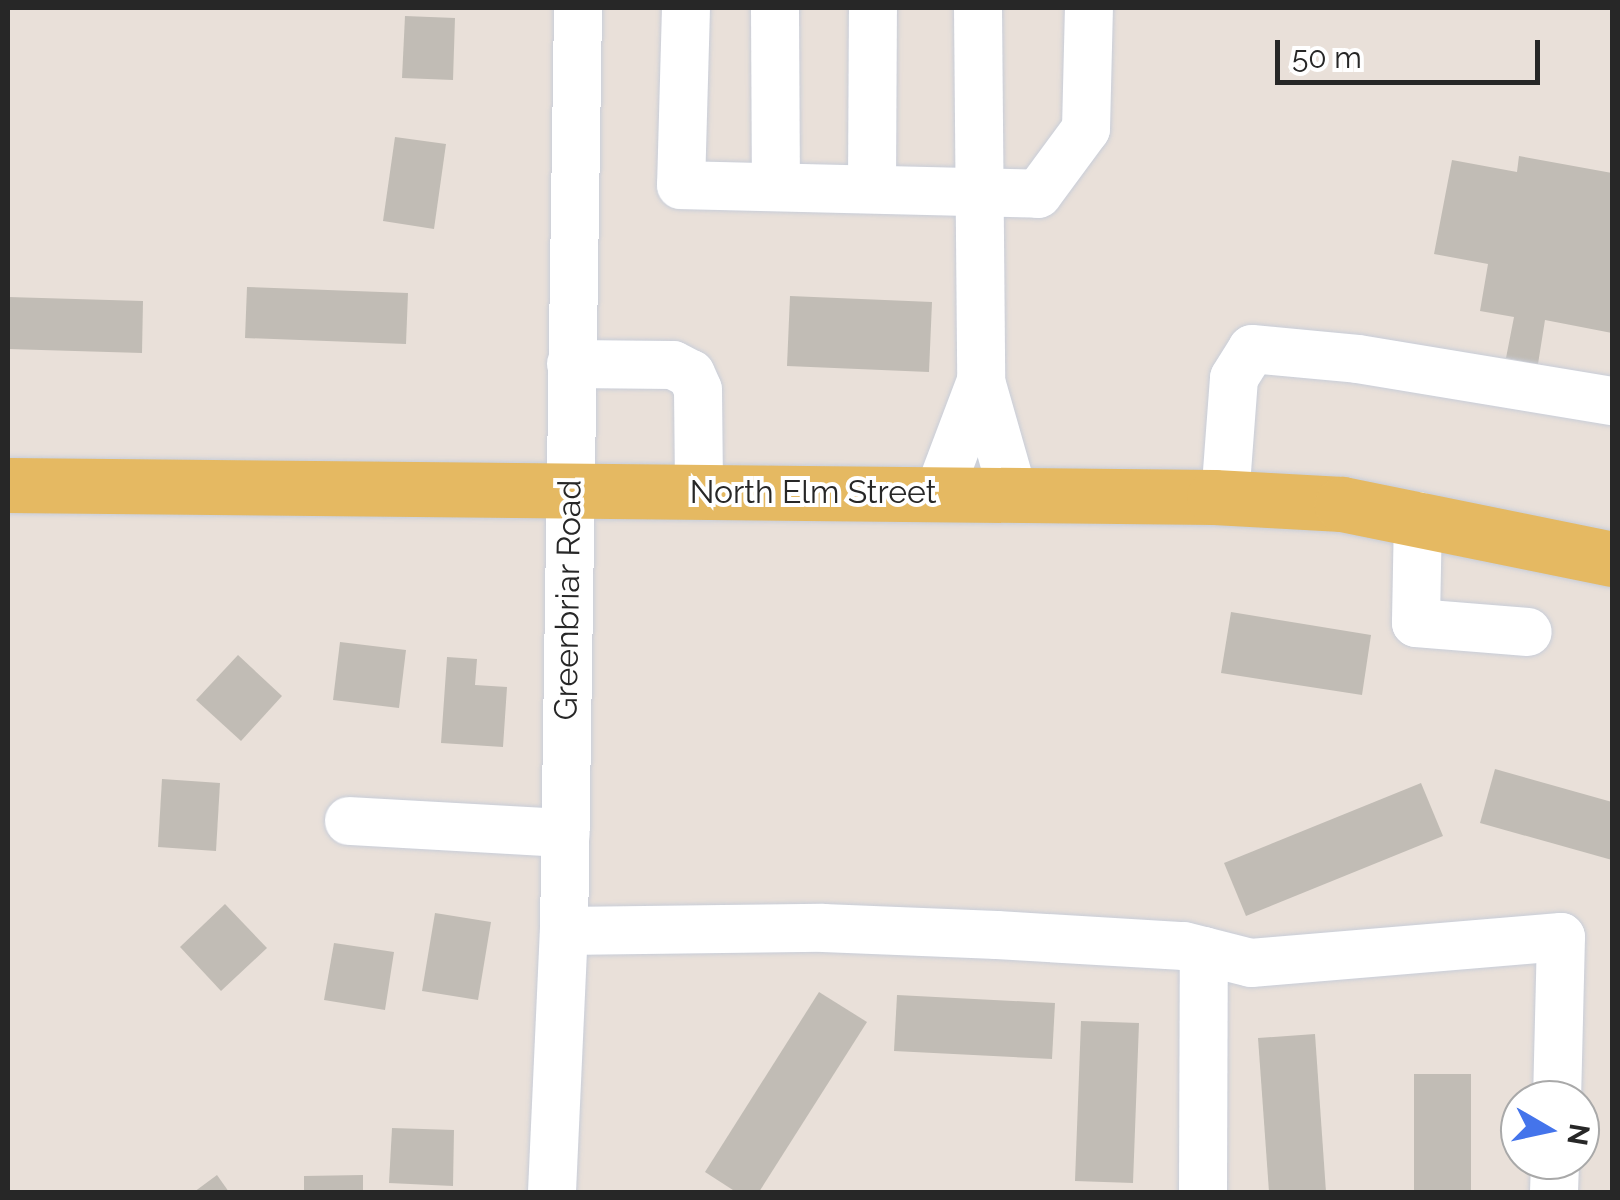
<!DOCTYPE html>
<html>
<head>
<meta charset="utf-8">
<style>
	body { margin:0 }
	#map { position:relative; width:1620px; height:1200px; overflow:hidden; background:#e9e0d9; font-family:Raleway,sans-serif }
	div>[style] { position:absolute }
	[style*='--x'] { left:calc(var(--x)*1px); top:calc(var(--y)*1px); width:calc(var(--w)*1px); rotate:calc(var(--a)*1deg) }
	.building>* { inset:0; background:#c1bcb5 }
	.roads { filter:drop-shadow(0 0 2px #c8cdd8) drop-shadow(0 0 2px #c8cdd8) }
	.minor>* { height:48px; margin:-24px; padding:0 24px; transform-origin:24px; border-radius:24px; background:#fff }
	.major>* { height:55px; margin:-27.5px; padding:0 27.5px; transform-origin:27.5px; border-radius:27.5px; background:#e5b962 }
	span { translate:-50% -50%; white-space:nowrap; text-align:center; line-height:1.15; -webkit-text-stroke:8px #fff; paint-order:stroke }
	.street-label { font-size:32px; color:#272727 }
	.frame { position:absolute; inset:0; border:10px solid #272727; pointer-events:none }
	.north { position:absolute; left:1500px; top:1080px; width:100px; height:100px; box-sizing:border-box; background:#fff; border:2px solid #a9a9a9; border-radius:50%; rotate:99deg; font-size:28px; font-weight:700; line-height:40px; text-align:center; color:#272727 }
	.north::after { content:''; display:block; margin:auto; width:35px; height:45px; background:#4474eb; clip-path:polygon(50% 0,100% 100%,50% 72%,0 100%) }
	.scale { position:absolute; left:1275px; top:40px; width:265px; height:45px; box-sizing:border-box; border:5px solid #272727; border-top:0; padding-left:12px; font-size:30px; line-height:35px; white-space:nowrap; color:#272727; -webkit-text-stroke:8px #fff; paint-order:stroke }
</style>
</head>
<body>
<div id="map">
	<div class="building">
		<i style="clip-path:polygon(405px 16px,455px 18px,453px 80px,402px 78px)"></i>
		<i style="clip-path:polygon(395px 137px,446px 144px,434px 229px,383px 221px)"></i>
		<i style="clip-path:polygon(1519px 156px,1612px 173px,1612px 333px,1545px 320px,1538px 364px,1506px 358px,1514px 317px,1480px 311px,1488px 264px,1434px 254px,1452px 160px,1517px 172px)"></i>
		<i style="clip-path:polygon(247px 287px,408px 293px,406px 344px,245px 338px)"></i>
		<i style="clip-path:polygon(790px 296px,932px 302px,929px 372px,787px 366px)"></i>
		<i style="clip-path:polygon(8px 297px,143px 301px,142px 353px,8px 349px)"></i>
		<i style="clip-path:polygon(1231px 612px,1371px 635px,1362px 695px,1221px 673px)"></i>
		<i style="clip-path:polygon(340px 642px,406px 650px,399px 708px,333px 700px)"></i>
		<i style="clip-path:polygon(238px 655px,282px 696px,241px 741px,196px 700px)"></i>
		<i style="clip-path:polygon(447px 657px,477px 659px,475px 685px,507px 687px,503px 747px,441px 743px)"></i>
		<i style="clip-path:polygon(1495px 769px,1612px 802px,1612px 860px,1480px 823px)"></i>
		<i style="clip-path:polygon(162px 779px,220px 783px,216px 851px,158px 847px)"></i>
		<i style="clip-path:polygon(1421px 783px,1443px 836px,1246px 916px,1224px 863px)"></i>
		<i style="clip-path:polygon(225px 904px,267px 948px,221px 991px,180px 947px)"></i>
		<i style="clip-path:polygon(435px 913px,491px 922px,478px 1000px,422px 991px)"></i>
		<i style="clip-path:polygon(334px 943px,394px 952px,385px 1010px,324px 1000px)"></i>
		<i style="clip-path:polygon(819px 992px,867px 1022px,759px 1192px,736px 1192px,705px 1172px)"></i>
		<i style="clip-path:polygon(897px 995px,1055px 1003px,1052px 1059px,894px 1051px)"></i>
		<i style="clip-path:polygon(1081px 1021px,1139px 1023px,1133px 1183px,1075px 1181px)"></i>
		<i style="clip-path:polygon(1315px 1034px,1326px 1192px,1269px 1192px,1258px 1038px)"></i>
		<i style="clip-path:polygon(1414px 1074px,1471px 1074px,1471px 1192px,1414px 1192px)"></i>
		<i style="clip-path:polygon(392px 1128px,454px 1130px,453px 1186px,389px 1183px)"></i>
		<i style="clip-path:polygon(217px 1175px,229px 1192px,194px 1192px)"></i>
		<i style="clip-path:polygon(363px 1175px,363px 1192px,304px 1192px,304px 1176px)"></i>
	</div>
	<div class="roads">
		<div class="minor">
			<i style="--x:686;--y:8;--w:177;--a:91.6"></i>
			<i style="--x:681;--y:185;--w:357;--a:1.4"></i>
			<i style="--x:1038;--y:194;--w:81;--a:-53.6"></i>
			<i style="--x:1086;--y:129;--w:121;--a:-88.6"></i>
			<i style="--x:775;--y:8;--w:177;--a:89.7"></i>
			<i style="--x:978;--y:8;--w:373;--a:89.5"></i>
			<i style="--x:981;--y:381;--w:116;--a:74.1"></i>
			<i style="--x:872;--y:188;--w:180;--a:-89.7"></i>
			<i style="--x:571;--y:364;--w:102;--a:0.6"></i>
			<i style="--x:673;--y:365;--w:20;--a:27"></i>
			<i style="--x:691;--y:374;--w:17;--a:66"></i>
			<i style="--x:698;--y:390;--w:102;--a:89.4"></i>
			<i style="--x:939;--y:492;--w:119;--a:-69.3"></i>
			<i style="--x:1225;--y:498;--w:120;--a:-85.7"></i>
			<i style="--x:1234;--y:378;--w:34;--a:-58"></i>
			<i style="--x:1252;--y:349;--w:106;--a:5.4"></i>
			<i style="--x:1358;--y:359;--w:257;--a:9.4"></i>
			<i style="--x:1418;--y:516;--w:107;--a:91.1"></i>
			<i style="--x:1416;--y:623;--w:112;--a:4.6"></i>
			<i style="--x:349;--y:821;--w:217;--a:3.2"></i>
			<i style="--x:564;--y:931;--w:259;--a:-0.7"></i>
			<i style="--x:823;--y:928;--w:174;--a:2.3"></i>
			<i style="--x:997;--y:935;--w:187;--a:3.4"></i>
			<i style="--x:1184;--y:946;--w:69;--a:14.2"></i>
			<i style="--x:1251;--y:963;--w:311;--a:-4.8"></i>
			<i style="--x:1561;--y:937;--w:163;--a:91.4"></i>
			<i style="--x:552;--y:1192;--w:261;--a:-87.4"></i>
			<i style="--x:564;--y:931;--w:923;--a:-89.13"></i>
			<i style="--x:1203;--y:1192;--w:241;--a:-89.8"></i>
			<i style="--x:1554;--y:1192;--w:32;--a:-88"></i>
		</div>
		<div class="major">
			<i style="--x:8;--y:485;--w:1206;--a:0.57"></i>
			<i style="--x:1214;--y:497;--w:128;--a:3.1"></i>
			<i style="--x:1342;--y:504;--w:276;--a:11.5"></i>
		</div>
	</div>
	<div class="street-label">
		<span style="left:813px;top:492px">North Elm Street</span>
		<span style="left:568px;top:600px;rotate:-89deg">Greenbriar Road</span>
	</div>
	<div class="frame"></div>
	<div class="north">N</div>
	<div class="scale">50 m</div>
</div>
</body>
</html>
